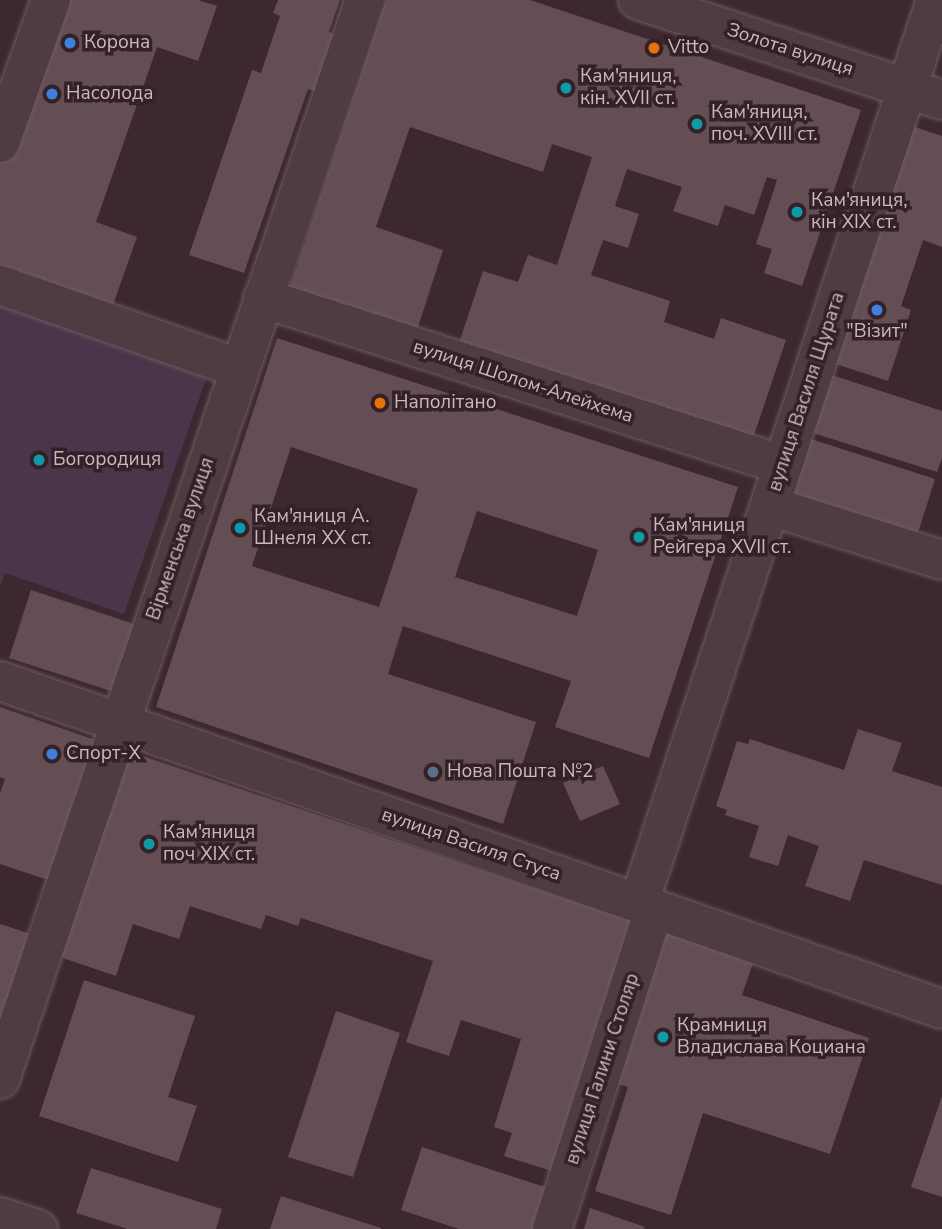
<!DOCTYPE html>
<html>
<head>
<meta charset="utf-8">
<style>
	body { margin:0 }
	#map { position:relative; width:942px; height:1229px; overflow:hidden; background:#3e2830; font-family:"Nunito Sans",sans-serif }
	div>[style] { position:absolute }
	[style*='--x'] { left:calc(var(--x)*1px); top:calc(var(--y)*1px); width:calc(var(--w)*1px); rotate:calc(var(--a)*1deg) }
	.green>* { inset:0; background:#49364a }
	.building>* { inset:0; background:#654d54 }
	.roads { filter:drop-shadow(0 0 2px #6c5a60) drop-shadow(0 0 2px #6c5a60) }
	.pedestrian>* { height:38px; margin:-19px; padding:0 19px; transform-origin:19px; border-radius:19px; background:#4e3c42 }
	.minor>* { height:38px; margin:-19px; padding:0 19px; transform-origin:19px; border-radius:19px; background:#4e3c42 }
	.dots>* { width:19px; height:19px; translate:-50% -50%; box-sizing:border-box; border:4px solid #332127; border-radius:50% }
	span { translate:-50% -50%; white-space:nowrap; text-align:center; line-height:1.15; -webkit-text-stroke:7px #332127; paint-order:stroke }
	.poi-label { font-size:19px; color:#c9b9bd }
	.left { translate:0 -50%; text-align:left }
	.street-label { font-size:19px; color:#c9b9bd }
</style>
</head>
<body>
<div id="map">
	<div class="green">
		<i style="clip-path:polygon(0 285px,213px 359px,124px 614px,5px 573px,0 587px)"></i>
	</div>
	<div class="building">
		<i style="clip-path:polygon(51px 0,198px 0,217px 6px,198px 61px,157px 47px,96px 222px,137px 237px,107px 322px,0 285px,0 143px)"></i>
		<i style="clip-path:polygon(278px 0,340px 0,329px 32px,338px 35px,319px 93px,308px 89px,244px 273px,189px 255px,252px 70px,261px 73px,280px 16px,273px 13px)"></i>
		<i style="clip-path:polygon(386px 0,530px 0,861px 110px,802px 286px,764px 273px,772px 249px,756px 244px,777px 180px,767px 177px,754px 215px,725px 205px,718px 226px,673px 211px,682px 187px,627px 169px,615px 206px,639px 214px,628px 248px,603px 240px,591px 275px,670px 301px,664px 322px,714px 339px,721px 318px,786px 340px,752px 441px,459px 343px,483px 271px,518px 282px,528px 255px,557px 265px,592px 157px,552px 144px,543px 172px,410px 127px,376px 227px,443px 250px,417px 330px,290px 288px)"></i>
		<i style="clip-path:polygon(912px 126px,942px 136px,942px 247px,923px 240px,901px 306px,911px 310px,888px 381px,836px 364px)"></i>
		<i style="clip-path:polygon(evenodd,277px 338px,738px 487px,649px 758px,555px 727px,571px 681px,403px 626px,388px 674px,536px 722px,503px 824px,156px 707px,277px 338px,291px 447px,418px 489px,379px 607px,252px 566px,291px 447px,277px 338px,477px 511px,598px 550px,577px 616px,455px 577px,477px 511px)"></i>
		<i style="clip-path:polygon(832px 375px,942px 411px,942px 458px,937px 472px,813px 433px)"></i>
		<i style="clip-path:polygon(811px 439px,935px 479px,917px 536px,792px 496px)"></i>
		<i style="clip-path:polygon(31px 590px,134px 624px,111px 691px,9px 658px)"></i>
		<i style="clip-path:polygon(0 707px,101px 742px,54px 882px,0 864px,0 793px,5px 779px,0 777px)"></i>
		<i style="clip-path:polygon(858px 729px,902px 743px,892px 771px,942px 787px,942px 885px,864px 860px,850px 901px,805px 886px,819px 846px,788px 835px,778px 866px,749px 857px,759px 826px,725px 815px,727px 810px,716px 806px,737px 741px,748px 744px,750px 739px,844px 770px)"></i>
		<i style="clip-path:polygon(119px 748px,634px 922px,555px 1172px,504px 1156px,512px 1133px,494px 1127px,521px 1039px,461px 1020px,449px 1056px,406px 1042px,433px 961px,301px 918px,298px 926px,266px 915px,261px 929px,190px 906px,179px 939px,133px 924px,116px 976px,51px 954px)"></i>
		<i style="clip-path:polygon(603px 766px,620px 804px,580px 821px,563px 783px)"></i>
		<i style="clip-path:polygon(0 924px,37px 936px,0 1044px)"></i>
		<i style="clip-path:polygon(656px 929px,753px 963px,742px 995px,869px 1038px,830px 1154px,703px 1113px,671px 1215px,595px 1191px,628px 1087px,606px 1080px)"></i>
		<i style="clip-path:polygon(84px 980px,195px 1016px,168px 1097px,197px 1106px,178px 1162px,39px 1116px)"></i>
		<i style="clip-path:polygon(336px 1011px,400px 1033px,353px 1177px,288px 1157px)"></i>
		<i style="clip-path:polygon(942px 1096px,942px 1197px,911px 1187px)"></i>
		<i style="clip-path:polygon(422px 1147px,551px 1189px,537px 1229px,459px 1229px,401px 1210px)"></i>
		<i style="clip-path:polygon(91px 1168px,222px 1209px,216px 1229px,128px 1229px,76px 1213px)"></i>
		<i style="clip-path:polygon(281px 1196px,381px 1228px,381px 1229px,270px 1229px)"></i>
		<i style="clip-path:polygon(590px 1208px,645px 1227px,644px 1229px,584px 1229px)"></i>
	</div>
	<div class="roads">
		<div class="pedestrian">
			<i style="--x:638;--y:0;--w:320;--a:18.2"></i>
			<i style="--x:0;--y:143;--w:152;--a:-70.4"></i>
			<i style="--x:0;--y:285;--w:253;--a:19.2"></i>
		</div>
		<div class="minor">
			<i style="--x:263;--y:298;--w:546;--a:17.8"></i>
			<i style="--x:770;--y:506;--w:180;--a:17.4"></i>
			<i style="--x:0;--y:681;--w:997;--a:19.2"></i>
			<i style="--x:639;--y:903;--w:951;--a:-71.79"></i>
			<i style="--x:0;--y:1079;--w:1139;--a:-71.31"></i>
			<i style="--x:0;--y:1217;--w:40;--a:18"></i>
			<i style="--x:552;--y:1229;--w:336;--a:-72.3"></i>
		</div>
	</div>
	<div class="dots">
		<i style="left:70px;top:43px;background:#3f7fe0"></i>
		<i style="left:654px;top:48px;background:#e8710a"></i>
		<i style="left:566px;top:88px;background:#0f9aa8"></i>
		<i style="left:52px;top:94px;background:#3f7fe0"></i>
		<i style="left:697px;top:124px;background:#0f9aa8"></i>
		<i style="left:797px;top:212px;background:#0f9aa8"></i>
		<i style="left:877px;top:310px;background:#3f7fe0"></i>
		<i style="left:380px;top:403px;background:#e8710a"></i>
		<i style="left:39px;top:460px;background:#0f9aa8"></i>
		<i style="left:240px;top:528px;background:#0f9aa8"></i>
		<i style="left:639px;top:537px;background:#0f9aa8"></i>
		<i style="left:52px;top:754px;background:#3f7fe0"></i>
		<i style="left:433px;top:772px;background:#5c6f8a"></i>
		<i style="left:149px;top:844px;background:#0f9aa8"></i>
		<i style="left:663px;top:1037px;background:#0f9aa8"></i>
	</div>
	<div class="poi-label">
		<span class="left" style="left:84px;top:43px">Корона</span>
		<span class="left" style="left:668px;top:48px">Vitto</span>
		<span class="left" style="left:580px;top:88px">Кам'яниця,<br>кін. XVII ст.</span>
		<span class="left" style="left:66px;top:94px">Насолода</span>
		<span class="left" style="left:711px;top:124px">Кам'яниця,<br>поч. XVIII ст.</span>
		<span class="left" style="left:811px;top:212px">Кам'яниця,<br>кін XIX ст.</span>
		<span style="left:877px;top:332px">"Візит"</span>
		<span class="left" style="left:394px;top:403px">Наполітано</span>
		<span class="left" style="left:53px;top:460px">Богородиця</span>
		<span class="left" style="left:254px;top:528px">Кам'яниця А.<br>Шнеля XX cт.</span>
		<span class="left" style="left:653px;top:537px">Кам'яниця<br>Рейгера XVII ст.</span>
		<span class="left" style="left:66px;top:754px">Спорт-X</span>
		<span class="left" style="left:447px;top:772px">Нова Пошта №2</span>
		<span class="left" style="left:163px;top:844px">Кам'яниця<br>поч XIX ст.</span>
		<span class="left" style="left:677px;top:1037px">Крамниця<br>Владислава Коциана</span>
	</div>
	<div class="street-label">
		<span style="left:790px;top:50px;rotate:18deg">Золота вулиця</span>
		<span style="left:523px;top:382px;rotate:18deg">вулиця Шолом-Алейхема</span>
		<span style="left:807px;top:392px;rotate:-72deg">вулиця Василя Щурата</span>
		<span style="left:181px;top:539px;rotate:-71deg">Вірменська вулиця</span>
		<span style="left:471px;top:845px;rotate:19deg">вулиця Василя Стуса</span>
		<span style="left:603px;top:1069px;rotate:-72deg">вулиця Галини Столяр</span>
	</div>
</div>
</body>
</html>
